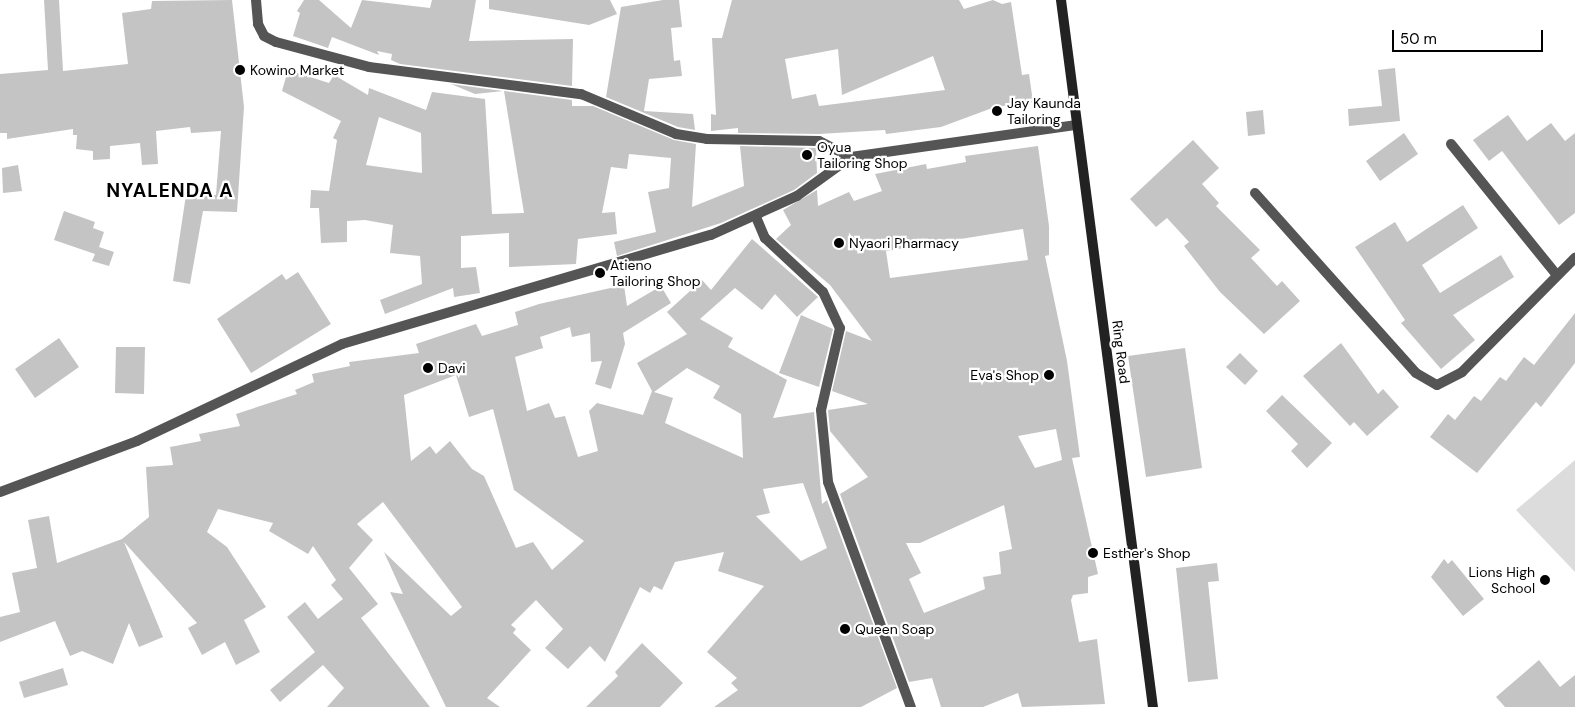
<!DOCTYPE html>
<html>
<head>
<meta charset="utf-8">
<style>
	body { margin:0 }
	#map { position:relative; width:1575px; height:707px; overflow:hidden; background:#fff; font-family:"DM Sans",sans-serif }
	div>[style] { position:absolute }
	[style*='--x'] { left:calc(var(--x)*1px); top:calc(var(--y)*1px); width:calc(var(--w)*1px); rotate:calc(var(--a)*1deg) }
	.green>* { inset:0; background:#dcdcdc }
	.building>* { inset:0; background:#c4c4c4 }
	.minor>* { height:10px; margin:-5px; padding:0 5px; transform-origin:5px; border-radius:5px; background:#555 }
	.secondary>* { height:10px; margin:-5px; padding:0 5px; transform-origin:5px; border-radius:5px; background:#222 }
	.dots>* { width:14px; height:14px; translate:-50% -50%; box-sizing:border-box; border:2px solid #fff; border-radius:50% }
	span { translate:-50% -50%; white-space:nowrap; text-align:center; line-height:1.15; -webkit-text-stroke:4.5px #fff; paint-order:stroke }
	.poi-label { font-size:14px; color:#000 }
	.left { translate:0 -50%; text-align:left }
	.right { translate:-100% -50%; text-align:right }
	.street-label { font-size:14px; color:#000 }
	.district-label { font-size:19px; color:#000; font-weight:700; letter-spacing:1px }
	.scale { position:absolute; left:1392px; top:30px; width:151px; height:22px; box-sizing:border-box; border:2px solid #000; border-top:0; padding-left:6px; font-size:15px; line-height:18px; white-space:nowrap; color:#000; -webkit-text-stroke:4px #fff; paint-order:stroke }
</style>
</head>
<body>
<div id="map">
	<div class="green">
		<i style="clip-path:polygon(1575px 460px,1575px 572px,1516px 510px)"></i>
	</div>
	<div class="building">
		<i style="clip-path:polygon(44px 0,59px 0,63px 71px,128px 64px,122px 13px,151px 9px,152px 1px,232px 0,244px 107px,237px 212px,203px 211px,190px 284px,173px 281px,186px 195px,216px 195px,221px 131px,191px 133px,190px 127px,156px 131px,158px 164px,142px 165px,140px 143px,110px 146px,110px 159px,93px 160px,93px 151px,76px 149px,77px 135px,73px 135px,73px 129px,7px 139px,7px 133px,0 133px,0 74px,48px 70px)"></i>
		<i style="clip-path:polygon(304px 0,319px 0,351px 28px,362px 0,430px 8px,432px 0,476px 0,469px 41px,573px 39px,572px 86px,400px 64px,391px 60px,392px 54px,377px 51px,379px 55px,332px 37px,328px 48px,293px 36px,300px 13px,297px 11px)"></i>
		<i style="clip-path:polygon(489px 0,610px 0,617px 14px,589px 25px,489px 9px)"></i>
		<i style="clip-path:polygon(663px 0,679px 0,682px 27px,671px 28px,674px 61px,680px 60px,682px 76px,649px 79px,644px 111px,693px 114px,695px 130px,678px 127px,606px 97px,621px 7px)"></i>
		<i style="clip-path:polygon(evenodd,732px 0,959px 0,964px 9px,993px 0,1002px 4px,1011px 2px,1022px 75px,1029px 74px,1033px 102px,995px 107px,941px 127px,886px 134px,885px 130px,819px 134px,738px 133px,738px 128px,711px 131px,711px 114px,716px 115px,712px 38px,722px 38px,732px 0,838px 49px,842px 95px,933px 56px,945px 90px,819px 106px,816px 94px,792px 99px,785px 59px,838px 49px)"></i>
		<i style="clip-path:polygon(1395px 68px,1400px 121px,1349px 126px,1348px 109px,1382px 106px,1378px 70px)"></i>
		<i style="clip-path:polygon(evenodd,288px 70px,329px 83px,334px 75px,368px 95px,369px 88px,426px 110px,432px 92px,485px 99px,492px 214px,524px 213px,504px 91px,572px 100px,572px 106px,593px 106px,674px 140px,696px 144px,692px 207px,744px 186px,740px 146px,816px 148px,817px 173px,794px 190px,721px 223px,617px 256px,614px 242px,656px 232px,648px 192px,669px 188px,671px 158px,629px 154px,627px 169px,611px 167px,602px 213px,615px 212px,617px 234px,578px 239px,576px 264px,509px 267px,509px 233px,461px 236px,461px 268px,476px 267px,480px 293px,454px 297px,453px 288px,385px 314px,380px 300px,422px 284px,420px 256px,390px 253px,393px 225px,365px 220px,347px 221px,347px 242px,321px 243px,319px 208px,310px 208px,311px 190px,329px 191px,337px 140px,333px 138px,341px 121px,282px 91px,288px 70px,379px 117px,421px 133px,422px 173px,366px 165px,379px 117px)"></i>
		<i style="clip-path:polygon(451px 84px,503px 91px,475px 94px)"></i>
		<i style="clip-path:polygon(1263px 110px,1265px 134px,1248px 136px,1246px 112px)"></i>
		<i style="clip-path:polygon(1508px 115px,1527px 141px,1551px 123px,1565px 141px,1575px 133px,1575px 213px,1559px 225px,1502px 151px,1489px 161px,1473px 140px)"></i>
		<i style="clip-path:polygon(1404px 133px,1418px 154px,1380px 181px,1366px 161px)"></i>
		<i style="clip-path:polygon(1193px 140px,1219px 168px,1202px 184px,1219px 203px,1216px 206px,1260px 250px,1251px 258px,1277px 286px,1282px 281px,1300px 301px,1264px 334px,1220px 292px,1184px 246px,1189px 242px,1167px 218px,1156px 227px,1130px 199px)"></i>
		<i style="clip-path:polygon(evenodd,1038px 146px,1049px 226px,1049px 255px,1045px 256px,1067px 361px,1080px 457px,1072px 458px,1098px 574px,1088px 577px,1088px 593px,1073px 595px,1071px 600px,1079px 642px,1097px 639px,1105px 704px,1022px 707px,1018px 693px,983px 707px,941px 707px,932px 678px,909px 682px,840px 494px,868px 477px,830px 431px,828px 410px,868px 404px,832px 391px,846px 331px,872px 341px,830px 285px,776px 239px,791px 225px,783px 210px,817px 190px,818px 206px,849px 192px,854px 201px,882px 191px,875px 174px,926px 164px,927px 169px,966px 162px,965px 156px,1038px 146px,1023px 229px,1028px 260px,890px 278px,886px 251px,1023px 229px,1038px 146px,1056px 429px,1062px 460px,1035px 468px,1018px 436px,1056px 429px,1038px 146px,1004px 505px,1012px 549px,999px 552px,1001px 574px,983px 577px,985px 589px,924px 613px,909px 579px,921px 573px,906px 543px,920px 543px,1004px 505px)"></i>
		<i style="clip-path:polygon(18px 165px,22px 191px,3px 193px,2px 168px)"></i>
		<i style="clip-path:polygon(1463px 205px,1478px 228px,1422px 265px,1440px 293px,1501px 255px,1514px 277px,1453px 315px,1475px 340px,1441px 369px,1401px 323px,1405px 320px,1355px 247px,1395px 222px,1407px 242px)"></i>
		<i style="clip-path:polygon(64px 211px,95px 222px,93px 228px,104px 232px,99px 247px,114px 252px,109px 266px,92px 261px,95px 254px,54px 240px)"></i>
		<i style="clip-path:polygon(evenodd,752px 239px,818px 297px,797px 317px,775px 294px,762px 310px,735px 288px,700px 319px,733px 338px,728px 347px,787px 380px,773px 418px,814px 412px,822px 504px,827px 500px,897px 688px,861px 707px,714px 707px,738px 690px,731px 683px,737px 678px,707px 652px,764px 586px,718px 571px,724px 552px,675px 562px,662px 590px,654px 586px,650px 593px,640px 587px,605px 662px,590px 646px,568px 669px,545px 648px,563px 629px,536px 600px,511px 625px,516px 629px,513px 633px,531px 650px,487px 698px,500px 707px,446px 707px,390px 592px,403px 594px,384px 552px,451px 616px,462px 607px,383px 502px,357px 524px,373px 540px,349px 568px,378px 604px,361px 618px,430px 707px,327px 707px,344px 688px,323px 665px,280px 702px,270px 690px,315px 652px,287px 617px,305px 602px,318px 619px,343px 599px,331px 585px,336px 580px,313px 546px,308px 554px,269px 531px,273px 523px,218px 509px,207px 532px,227px 547px,266px 607px,244px 620px,260px 652px,236px 665px,225px 642px,202px 655px,188px 628px,197px 623px,124px 542px,163px 637px,139px 647px,129px 623px,113px 664px,82px 651px,70px 656px,55px 621px,0 642px,0 617px,20px 612px,12px 573px,37px 568px,28px 520px,49px 516px,57px 563px,122px 539px,149px 517px,146px 467px,173px 465px,170px 447px,201px 441px,199px 434px,240px 426px,236px 414px,297px 394px,295px 390px,314px 382px,312px 374px,350px 366px,349px 362px,419px 353px,416px 344px,476px 324px,482px 336px,518px 325px,515px 312px,539px 304px,624px 285px,627px 306px,661px 286px,671px 303px,623px 333px,625px 344px,611px 389px,595px 384px,602px 361px,591px 362px,590px 333px,572px 337px,570px 327px,540px 337px,543px 348px,515px 357px,527px 411px,549px 403px,555px 418px,565px 416px,578px 457px,598px 451px,589px 411px,597px 403px,643px 415px,652px 391px,637px 363px,687px 334px,667px 312px,702px 280px,711px 290px,752px 239px,687px 368px,720px 386px,713px 398px,741px 414px,743px 458px,665px 423px,673px 398px,654px 392px,687px 368px,752px 239px,456px 375px,469px 417px,493px 409px,514px 490px,584px 541px,552px 570px,533px 542px,516px 548px,484px 476px,472px 469px,450px 441px,436px 454px,430px 446px,411px 461px,404px 395px,456px 375px,752px 239px,803px 483px,827px 548px,801px 561px,756px 516px,770px 513px,763px 489px,803px 483px)"></i>
		<i style="clip-path:polygon(298px 272px,331px 324px,251px 373px,217px 319px,282px 274px,286px 280px)"></i>
		<i style="clip-path:polygon(1575px 313px,1575px 363px,1541px 407px,1536px 402px,1477px 473px,1430px 437px,1448px 414px,1455px 420px,1474px 396px,1481px 401px,1500px 377px,1506px 381px,1524px 357px,1534px 365px)"></i>
		<i style="clip-path:polygon(801px 315px,833px 329px,819px 387px,779px 373px)"></i>
		<i style="clip-path:polygon(59px 338px,79px 367px,35px 398px,15px 369px)"></i>
		<i style="clip-path:polygon(1341px 343px,1378px 394px,1383px 389px,1399px 407px,1367px 436px,1354px 422px,1350px 426px,1303px 376px)"></i>
		<i style="clip-path:polygon(116px 347px,145px 347px,144px 394px,115px 393px)"></i>
		<i style="clip-path:polygon(1185px 348px,1202px 468px,1146px 477px,1128px 356px)"></i>
		<i style="clip-path:polygon(1240px 353px,1258px 371px,1245px 385px,1226px 367px)"></i>
		<i style="clip-path:polygon(1282px 395px,1332px 443px,1307px 468px,1291px 451px,1298px 444px,1266px 411px)"></i>
		<i style="clip-path:polygon(1444px 559px,1448px 564px,1452px 560px,1484px 599px,1463px 616px,1431px 577px)"></i>
		<i style="clip-path:polygon(1217px 563px,1219px 581px,1208px 582px,1218px 679px,1188px 682px,1176px 568px)"></i>
		<i style="clip-path:polygon(642px 643px,683px 683px,660px 707px,586px 707px,618px 676px,615px 672px)"></i>
		<i style="clip-path:polygon(1539px 660px,1560px 687px,1575px 675px,1575px 707px,1505px 707px,1496px 697px)"></i>
		<i style="clip-path:polygon(63px 668px,68px 685px,24px 698px,19px 682px)"></i>
	</div>
	<div class="minor">
		<i style="--x:256;--y:0;--w:24;--a:85"></i>
		<i style="--x:258;--y:24;--w:13;--a:63"></i>
		<i style="--x:264;--y:36;--w:13;--a:27"></i>
		<i style="--x:276;--y:42;--w:96;--a:15"></i>
		<i style="--x:369;--y:67;--w:214;--a:7.3"></i>
		<i style="--x:581;--y:94;--w:103;--a:22.8"></i>
		<i style="--x:676;--y:134;--w:31;--a:9"></i>
		<i style="--x:707;--y:139;--w:112;--a:1"></i>
		<i style="--x:819;--y:141;--w:36;--a:27"></i>
		<i style="--x:851;--y:157;--w:228;--a:-8.1"></i>
		<i style="--x:1451;--y:144;--w:167;--a:51.1"></i>
		<i style="--x:1255;--y:193;--w:241;--a:48.2"></i>
		<i style="--x:1416;--y:373;--w:24;--a:30"></i>
		<i style="--x:1437;--y:385;--w:28;--a:-27"></i>
		<i style="--x:1462;--y:372;--w:161;--a:-45.3"></i>
		<i style="--x:756;--y:217;--w:23;--a:67"></i>
		<i style="--x:765;--y:238;--w:79;--a:43"></i>
		<i style="--x:823;--y:292;--w:40;--a:65"></i>
		<i style="--x:840;--y:328;--w:84;--a:103"></i>
		<i style="--x:821;--y:410;--w:72;--a:84.4"></i>
		<i style="--x:828;--y:482;--w:240;--a:69.8"></i>
		<i style="--x:0;--y:492;--w:146;--a:-20.4"></i>
		<i style="--x:137;--y:441;--w:227;--a:-25.3"></i>
		<i style="--x:342;--y:344;--w:385;--a:-16.5"></i>
		<i style="--x:711;--y:235;--w:94;--a:-24.4"></i>
		<i style="--x:797;--y:196;--w:67;--a:-35.8"></i>
	</div>
	<div class="secondary">
		<i style="--x:1061;--y:0;--w:713;--a:82.59"></i>
	</div>
	<div class="dots">
		<i style="left:240px;top:70px;background:#000"></i>
		<i style="left:997px;top:111px;background:#000"></i>
		<i style="left:807px;top:155px;background:#000"></i>
		<i style="left:839px;top:243px;background:#000"></i>
		<i style="left:600px;top:273px;background:#000"></i>
		<i style="left:428px;top:368px;background:#000"></i>
		<i style="left:1049px;top:375px;background:#000"></i>
		<i style="left:1093px;top:553px;background:#000"></i>
		<i style="left:1545px;top:580px;background:#000"></i>
		<i style="left:845px;top:629px;background:#000"></i>
	</div>
	<div class="poi-label">
		<span class="left" style="left:250px;top:70px">Kowino Market</span>
		<span class="left" style="left:1007px;top:111px">Jay Kaunda<br>Tailoring</span>
		<span class="left" style="left:817px;top:155px">Oyua<br>Tailoring Shop</span>
		<span class="left" style="left:849px;top:243px">Nyaori Pharmacy</span>
		<span class="left" style="left:610px;top:273px">Atieno<br>Tailoring Shop</span>
		<span class="left" style="left:438px;top:368px">Davi</span>
		<span class="right" style="left:1039px;top:375px">Eva's Shop</span>
		<span class="left" style="left:1103px;top:553px">Esther's Shop</span>
		<span class="right" style="left:1535px;top:580px">Lions High<br>School</span>
		<span class="left" style="left:855px;top:629px">Queen Soap</span>
	</div>
	<div class="street-label">
		<span style="left:1121px;top:352px;rotate:83deg">Ring Road</span>
	</div>
	<div class="district-label">
		<span style="left:170px;top:191px">NYALENDA A</span>
	</div>
	<div class="scale">50 m</div>
</div>
</body>
</html>
